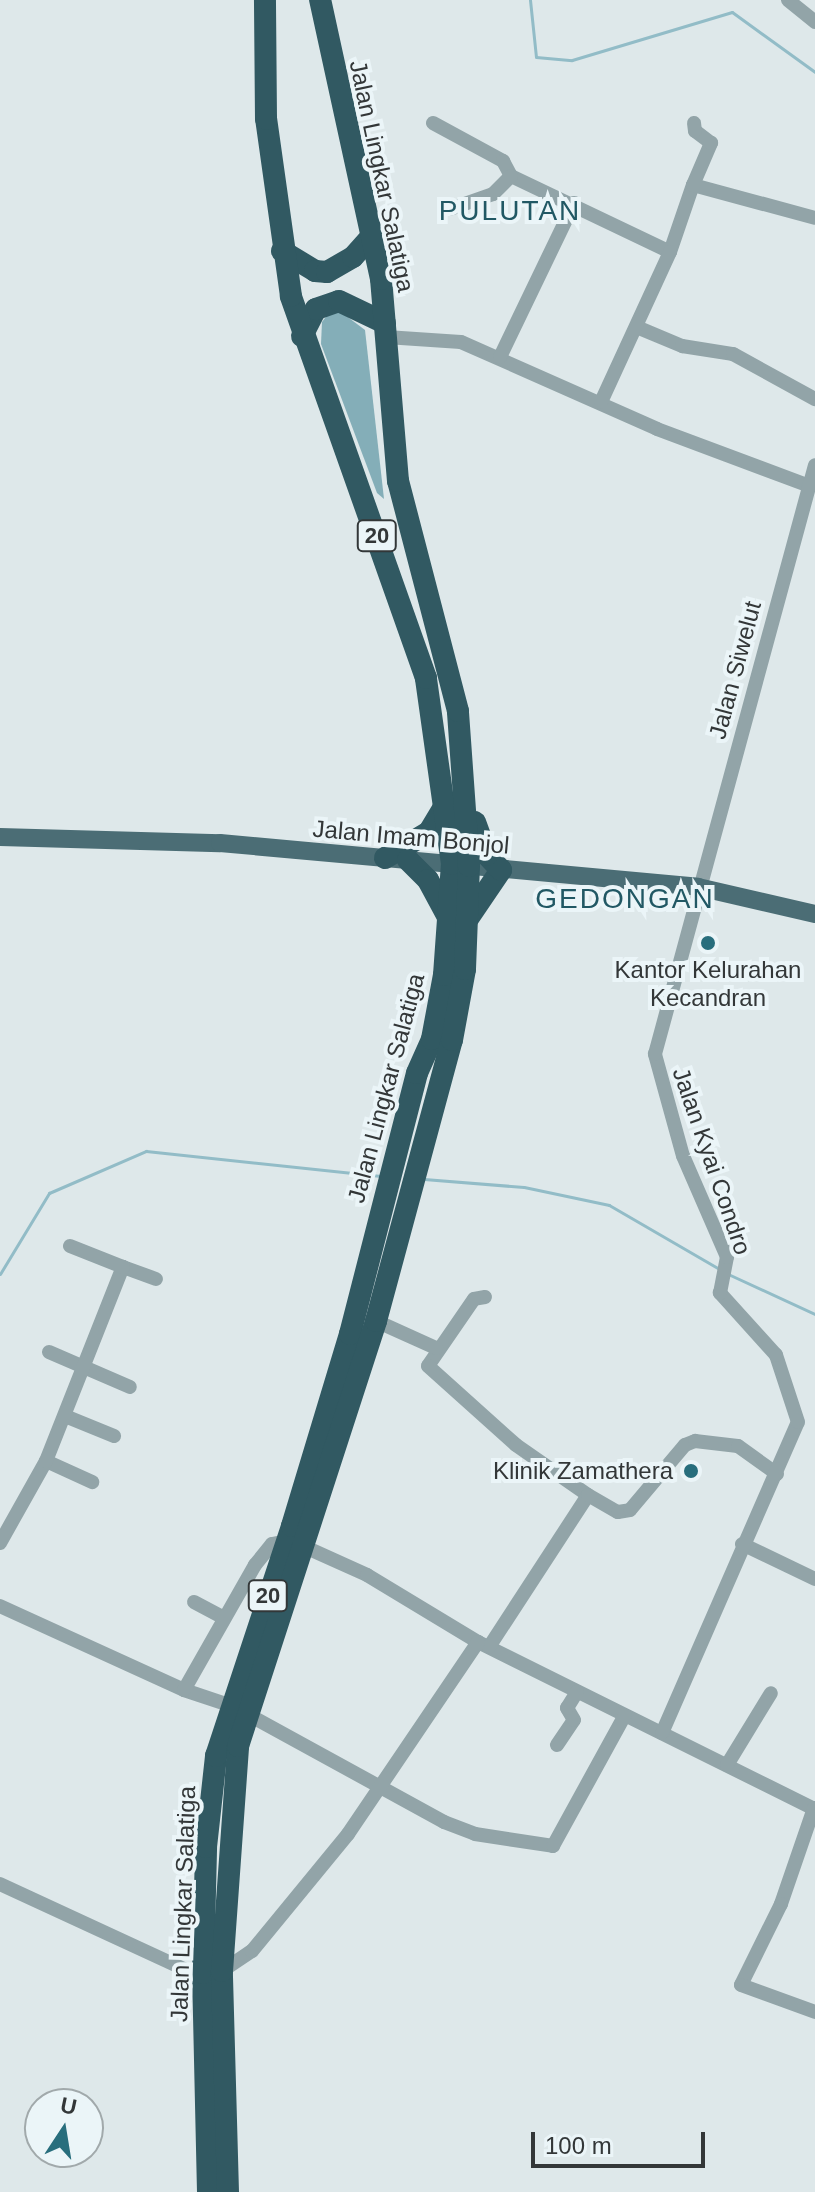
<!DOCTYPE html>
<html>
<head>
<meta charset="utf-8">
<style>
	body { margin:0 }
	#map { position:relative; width:815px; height:2192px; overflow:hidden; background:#dee8ea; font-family:Arial,sans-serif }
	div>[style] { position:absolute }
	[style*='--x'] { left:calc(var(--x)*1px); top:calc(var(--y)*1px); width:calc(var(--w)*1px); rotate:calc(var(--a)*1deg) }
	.forest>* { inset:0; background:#84aeb8 }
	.stream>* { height:3px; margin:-1.5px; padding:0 1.5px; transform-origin:1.5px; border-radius:1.5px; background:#92bcc7 }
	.minor>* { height:14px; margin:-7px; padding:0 7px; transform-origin:7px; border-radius:7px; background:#92a4a8 }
	.major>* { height:18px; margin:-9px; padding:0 9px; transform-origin:9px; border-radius:9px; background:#4b6d75 }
	.highway>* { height:22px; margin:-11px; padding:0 11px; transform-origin:11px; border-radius:11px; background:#315962 }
	.dots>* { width:22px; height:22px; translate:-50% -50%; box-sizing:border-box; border:4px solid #ebf5f8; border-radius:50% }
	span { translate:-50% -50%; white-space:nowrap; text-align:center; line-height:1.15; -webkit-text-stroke:8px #ebf5f8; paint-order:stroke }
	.shield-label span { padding:2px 6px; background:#ebf5f8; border:2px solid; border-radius:6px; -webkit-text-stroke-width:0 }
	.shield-label { font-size:22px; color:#333738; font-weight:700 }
	.street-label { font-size:24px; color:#333738 }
	.poi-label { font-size:24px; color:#333738 }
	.right { translate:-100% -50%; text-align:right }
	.quarter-label { font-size:28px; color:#215864; letter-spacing:2px }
	.north { position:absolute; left:24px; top:2088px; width:80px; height:80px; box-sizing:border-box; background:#ebf5f8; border:2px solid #a1a9ab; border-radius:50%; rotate:12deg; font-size:22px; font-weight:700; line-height:32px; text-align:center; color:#333738 }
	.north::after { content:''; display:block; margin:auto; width:28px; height:36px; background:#286e7d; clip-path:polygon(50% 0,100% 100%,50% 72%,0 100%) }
	.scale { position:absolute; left:531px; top:2132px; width:174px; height:36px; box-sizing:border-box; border:4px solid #333738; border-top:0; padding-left:10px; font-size:24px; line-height:28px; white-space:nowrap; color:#333738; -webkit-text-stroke:6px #ebf5f8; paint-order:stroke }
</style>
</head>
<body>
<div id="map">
	<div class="forest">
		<i style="clip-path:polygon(341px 312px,365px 330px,384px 499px,377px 493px,321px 344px,322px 322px,328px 314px)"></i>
	</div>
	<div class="stream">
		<i style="--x:530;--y:0;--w:57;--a:84"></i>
		<i style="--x:536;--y:57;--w:36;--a:5"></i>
		<i style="--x:572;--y:60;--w:167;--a:-16.7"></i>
		<i style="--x:732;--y:12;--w:102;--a:35.9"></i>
		<i style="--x:424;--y:1179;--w:100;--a:4.6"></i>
		<i style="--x:524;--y:1187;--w:87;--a:12"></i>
		<i style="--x:609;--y:1205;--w:129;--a:30.1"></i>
		<i style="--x:0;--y:1274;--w:95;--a:-58.8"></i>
		<i style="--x:49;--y:1193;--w:106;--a:-23.4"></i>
		<i style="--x:146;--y:1151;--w:236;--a:6.1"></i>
		<i style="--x:728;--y:1274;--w:96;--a:24.7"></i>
	</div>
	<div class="minor">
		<i style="--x:788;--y:0;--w:35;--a:39"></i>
		<i style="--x:433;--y:123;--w:80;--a:28.5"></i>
		<i style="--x:503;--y:161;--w:17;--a:62"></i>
		<i style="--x:511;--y:176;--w:176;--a:25.5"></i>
		<i style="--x:670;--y:252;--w:71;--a:-71.1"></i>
		<i style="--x:693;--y:185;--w:126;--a:15.1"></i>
		<i style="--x:693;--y:185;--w:46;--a:-66.8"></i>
		<i style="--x:711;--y:143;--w:20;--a:-143"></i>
		<i style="--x:695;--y:131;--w:8;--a:-97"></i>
		<i style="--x:450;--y:209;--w:46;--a:-19.2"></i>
		<i style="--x:493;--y:194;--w:25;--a:-45"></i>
		<i style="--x:639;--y:328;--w:47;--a:22.7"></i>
		<i style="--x:682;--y:346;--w:52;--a:8.9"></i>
		<i style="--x:733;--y:354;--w:94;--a:28.8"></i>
		<i style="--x:386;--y:337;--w:75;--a:3.8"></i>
		<i style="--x:461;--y:342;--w:214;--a:23.9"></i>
		<i style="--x:657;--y:429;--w:160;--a:20.5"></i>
		<i style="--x:500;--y:357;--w:171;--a:-64.3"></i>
		<i style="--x:601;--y:402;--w:165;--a:-65.3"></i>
		<i style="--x:123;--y:1267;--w:35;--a:20"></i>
		<i style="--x:485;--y:1297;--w:11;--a:170"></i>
		<i style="--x:474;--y:1299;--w:81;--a:124.5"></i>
		<i style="--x:428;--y:1366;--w:118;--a:41.9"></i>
		<i style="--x:516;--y:1445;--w:88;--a:34.8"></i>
		<i style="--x:376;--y:1321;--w:66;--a:24.2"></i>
		<i style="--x:49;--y:1352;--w:88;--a:23.4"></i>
		<i style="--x:65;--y:1416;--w:53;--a:22.2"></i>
		<i style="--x:46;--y:1461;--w:51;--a:24.5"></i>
		<i style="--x:0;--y:1543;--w:94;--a:-60.7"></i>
		<i style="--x:46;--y:1461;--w:209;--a:-68.4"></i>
		<i style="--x:123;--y:1267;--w:57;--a:-158.4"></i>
		<i style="--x:742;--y:1544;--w:81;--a:25.6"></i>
		<i style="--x:305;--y:1547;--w:68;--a:24.3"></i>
		<i style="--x:367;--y:1575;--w:130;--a:31.1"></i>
		<i style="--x:478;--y:1642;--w:376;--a:26.4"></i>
		<i style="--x:194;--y:1602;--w:32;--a:28"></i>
		<i style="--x:0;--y:1606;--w:202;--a:24.5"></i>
		<i style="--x:184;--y:1690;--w:47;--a:18.4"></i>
		<i style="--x:489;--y:1647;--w:181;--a:-56.9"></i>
		<i style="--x:588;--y:1495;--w:34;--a:30"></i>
		<i style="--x:618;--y:1512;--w:12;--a:-9"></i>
		<i style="--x:630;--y:1510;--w:85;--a:-49.8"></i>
		<i style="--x:685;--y:1445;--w:11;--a:-22"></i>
		<i style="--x:695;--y:1441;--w:43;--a:6.6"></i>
		<i style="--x:738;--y:1446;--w:48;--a:35.7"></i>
		<i style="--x:184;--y:1690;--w:144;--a:-60.4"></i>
		<i style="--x:255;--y:1565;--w:27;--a:-51"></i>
		<i style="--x:272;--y:1544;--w:15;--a:-11"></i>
		<i style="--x:247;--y:1714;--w:225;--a:28.7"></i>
		<i style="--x:444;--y:1822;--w:33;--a:21"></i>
		<i style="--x:475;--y:1834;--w:79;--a:8.7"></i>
		<i style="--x:553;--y:1846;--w:149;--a:-61.2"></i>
		<i style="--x:662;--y:1733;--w:339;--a:-66.4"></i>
		<i style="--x:798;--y:1422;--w:71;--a:-108.2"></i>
		<i style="--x:776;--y:1355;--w:84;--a:-132.1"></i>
		<i style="--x:720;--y:1293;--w:37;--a:-79"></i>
		<i style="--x:727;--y:1257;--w:110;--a:-113.5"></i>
		<i style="--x:683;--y:1156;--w:106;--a:-105.4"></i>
		<i style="--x:655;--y:1054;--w:610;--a:-74.8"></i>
		<i style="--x:557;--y:1745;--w:30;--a:-56"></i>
		<i style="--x:574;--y:1720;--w:14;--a:-120"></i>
		<i style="--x:567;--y:1708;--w:19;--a:-58"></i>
		<i style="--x:727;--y:1765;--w:84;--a:-58.6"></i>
		<i style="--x:814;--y:1808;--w:102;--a:109"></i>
		<i style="--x:781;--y:1904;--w:90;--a:116.3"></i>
		<i style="--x:741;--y:1985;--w:79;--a:20"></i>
		<i style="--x:0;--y:1884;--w:205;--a:24.8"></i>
		<i style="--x:186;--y:1970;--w:36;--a:2"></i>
		<i style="--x:222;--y:1971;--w:36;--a:-34"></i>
		<i style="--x:252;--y:1951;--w:151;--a:-50.6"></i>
		<i style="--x:348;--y:1834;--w:232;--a:-55.9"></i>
	</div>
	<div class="major">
		<i style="--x:0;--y:837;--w:220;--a:1.6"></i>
		<i style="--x:220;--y:843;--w:233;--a:5.2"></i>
		<i style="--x:452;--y:864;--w:247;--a:5.3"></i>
		<i style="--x:698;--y:887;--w:120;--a:13"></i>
	</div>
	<div class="highway">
		<i style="--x:282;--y:251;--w:39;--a:31"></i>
		<i style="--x:315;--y:271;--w:12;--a:5"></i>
		<i style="--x:327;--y:272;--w:30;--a:-30"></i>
		<i style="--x:353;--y:257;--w:25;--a:-48"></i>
		<i style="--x:302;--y:336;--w:30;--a:-63"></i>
		<i style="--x:316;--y:309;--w:24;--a:-19"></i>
		<i style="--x:339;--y:301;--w:51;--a:25.6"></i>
		<i style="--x:385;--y:858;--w:51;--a:-30.6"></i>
		<i style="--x:429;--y:832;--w:35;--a:-59"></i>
		<i style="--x:408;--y:860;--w:28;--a:45"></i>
		<i style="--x:428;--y:880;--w:44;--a:61.7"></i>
		<i style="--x:469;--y:917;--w:57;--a:-55.8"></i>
		<i style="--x:501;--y:870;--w:21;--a:-133"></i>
		<i style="--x:487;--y:855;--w:35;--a:-110"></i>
		<i style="--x:208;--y:2192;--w:219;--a:-91.3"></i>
		<i style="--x:203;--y:1973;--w:126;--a:-88.6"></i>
		<i style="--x:206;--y:1847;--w:92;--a:-83.7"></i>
		<i style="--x:216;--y:1756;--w:242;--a:-71.7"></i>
		<i style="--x:292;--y:1526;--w:201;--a:-73.2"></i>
		<i style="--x:350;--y:1334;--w:269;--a:-75.6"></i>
		<i style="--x:417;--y:1073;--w:37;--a:-66"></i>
		<i style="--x:432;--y:1039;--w:65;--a:-79.4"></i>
		<i style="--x:444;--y:975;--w:111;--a:-85.9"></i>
		<i style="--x:452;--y:864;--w:188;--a:-98"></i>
		<i style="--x:426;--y:678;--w:405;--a:-109.5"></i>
		<i style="--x:291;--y:296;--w:179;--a:-98"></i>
		<i style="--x:266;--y:119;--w:119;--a:-90.5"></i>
		<i style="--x:228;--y:2192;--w:221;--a:-91.6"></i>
		<i style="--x:222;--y:1971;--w:226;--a:-85.9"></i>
		<i style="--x:238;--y:1746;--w:447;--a:-72"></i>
		<i style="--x:376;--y:1321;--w:291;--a:-74.9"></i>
		<i style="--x:452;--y:1040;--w:72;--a:-79.6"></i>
		<i style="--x:465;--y:969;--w:103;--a:-87.8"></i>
		<i style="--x:469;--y:866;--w:155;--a:-94.1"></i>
		<i style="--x:458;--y:711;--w:238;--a:-104.6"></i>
		<i style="--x:398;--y:481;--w:203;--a:-94.8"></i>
		<i style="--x:381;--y:279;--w:286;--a:-102.3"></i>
	</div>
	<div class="dots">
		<i style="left:708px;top:943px;background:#286e7d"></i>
		<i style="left:691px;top:1471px;background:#286e7d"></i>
	</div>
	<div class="shield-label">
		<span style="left:377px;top:536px">20</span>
		<span style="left:268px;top:1596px">20</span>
	</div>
	<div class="street-label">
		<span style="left:382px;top:176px;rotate:78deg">Jalan Lingkar Salatiga</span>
		<span style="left:735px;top:670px;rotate:-75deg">Jalan Siwelut</span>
		<span style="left:411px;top:837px;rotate:5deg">Jalan Imam Bonjol</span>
		<span style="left:386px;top:1088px;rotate:-75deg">Jalan Lingkar Salatiga</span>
		<span style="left:712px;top:1161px;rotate:71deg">Jalan Kyai Condro</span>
		<span style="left:183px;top:1904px;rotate:-88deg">Jalan Lingkar Salatiga</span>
	</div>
	<div class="poi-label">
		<span style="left:708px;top:984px">Kantor Kelurahan<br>Kecandran</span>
		<span class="right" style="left:673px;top:1471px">Klinik Zamathera</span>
	</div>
	<div class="quarter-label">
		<span style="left:510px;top:211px">PULUTAN</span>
		<span style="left:625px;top:899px">GEDONGAN</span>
	</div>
	<div class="north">U</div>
	<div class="scale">100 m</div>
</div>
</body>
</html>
